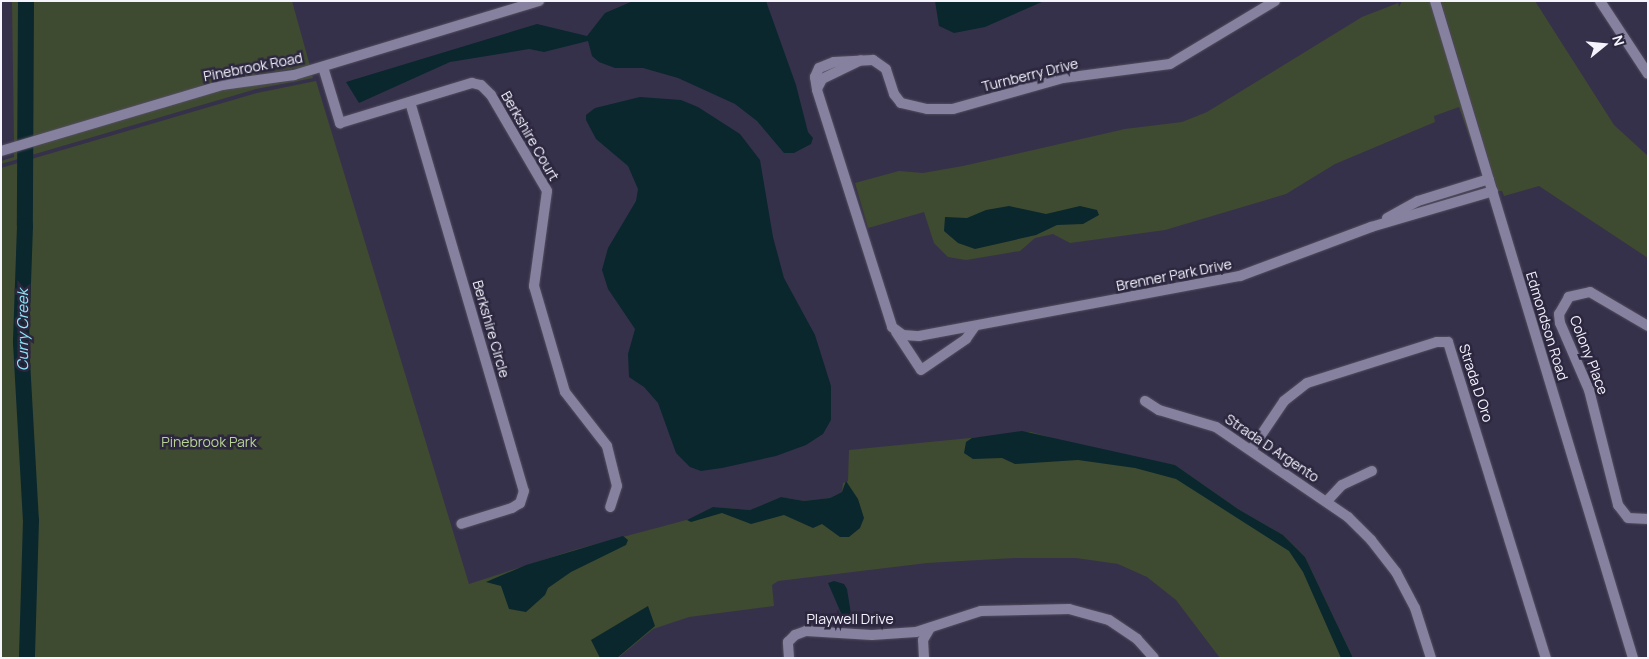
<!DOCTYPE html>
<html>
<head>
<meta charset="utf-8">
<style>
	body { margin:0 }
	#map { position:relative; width:1649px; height:659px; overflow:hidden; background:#36314a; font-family:Manrope,sans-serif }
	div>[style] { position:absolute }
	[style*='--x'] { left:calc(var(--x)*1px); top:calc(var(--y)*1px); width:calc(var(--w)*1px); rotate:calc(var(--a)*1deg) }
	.green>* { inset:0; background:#3f4b30 }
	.water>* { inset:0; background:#0a272d }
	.river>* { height:16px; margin:-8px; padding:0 8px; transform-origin:8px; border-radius:8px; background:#0a272d }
	.roads { filter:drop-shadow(0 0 1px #524d60) drop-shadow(0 0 1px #524d60) }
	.minor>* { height:10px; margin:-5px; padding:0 5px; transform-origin:5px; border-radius:5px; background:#86819e }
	span { translate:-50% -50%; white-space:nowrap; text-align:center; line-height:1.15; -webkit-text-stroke:5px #2c273f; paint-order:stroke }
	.street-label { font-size:14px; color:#f5f4fd }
	.park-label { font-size:14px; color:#b8d393 }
	.water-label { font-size:15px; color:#8ee8fb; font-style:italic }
	.frame { position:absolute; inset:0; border:2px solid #f5f4fd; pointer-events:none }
	.north { position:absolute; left:1579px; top:20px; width:50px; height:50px; -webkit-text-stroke:4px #2c273f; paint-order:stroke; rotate:73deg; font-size:14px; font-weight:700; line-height:20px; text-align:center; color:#f5f4fd }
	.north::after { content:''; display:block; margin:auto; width:18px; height:22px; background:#f5f4fd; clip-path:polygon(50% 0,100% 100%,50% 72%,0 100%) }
</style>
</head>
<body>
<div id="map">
	<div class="green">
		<i style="clip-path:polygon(12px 1px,292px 1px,310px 66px,221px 80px,14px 143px)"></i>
		<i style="clip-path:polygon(1402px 1px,1430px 1px,1479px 163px,1459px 107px,1434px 116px,1435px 122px,1335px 164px,1286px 194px,1165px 230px,1070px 243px,1053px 234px,1035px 238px,1020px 251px,966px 260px,948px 257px,934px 243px,924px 212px,868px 228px,855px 183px,899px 171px,923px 173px,963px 166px,1125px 129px,1182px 122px,1207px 112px,1362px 17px,1398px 3px,1399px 7px)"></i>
		<i style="clip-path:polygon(1441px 1px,1535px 1px,1614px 125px,1648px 156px,1648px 258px,1539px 186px,1504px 196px,1502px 191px,1498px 191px)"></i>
		<i style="clip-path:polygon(312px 75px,313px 78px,256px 89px,1px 164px,1px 161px,14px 157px,14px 152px,223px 89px,283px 82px)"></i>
		<i style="clip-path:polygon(316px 81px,469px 584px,574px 550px,694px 518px,713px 507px,750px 510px,781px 497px,804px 501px,830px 498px,842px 492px,843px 483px,848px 481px,849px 450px,1031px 432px,1080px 446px,1175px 465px,1238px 509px,1283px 535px,1305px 557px,1353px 658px,1220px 658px,1176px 600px,1147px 577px,1118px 564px,1076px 558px,1014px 558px,927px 563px,778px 581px,772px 585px,774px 606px,689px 617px,653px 629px,618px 658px,1px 658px,1px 168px,257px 93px)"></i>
	</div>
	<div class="water">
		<i style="clip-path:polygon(633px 1px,766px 1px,796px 85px,808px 132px,813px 138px,811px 144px,794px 153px,784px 153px,757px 121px,735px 104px,678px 78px,643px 68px,615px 68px,599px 62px,592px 56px,588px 41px,544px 52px,529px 49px,450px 62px,359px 103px,346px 82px,537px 24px,587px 36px,605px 13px)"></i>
		<i style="clip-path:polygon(935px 1px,1044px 1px,985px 27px,954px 33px,939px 26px)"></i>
		<i style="clip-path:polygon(640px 97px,681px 100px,698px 107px,740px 134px,760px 160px,773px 237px,784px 278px,815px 335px,831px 386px,831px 420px,823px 434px,806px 445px,776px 456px,722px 468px,701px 471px,690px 467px,676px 453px,658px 403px,644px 387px,629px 377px,628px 354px,635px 329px,608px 289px,602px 270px,608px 248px,636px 201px,638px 189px,628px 166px,596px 139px,586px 120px,586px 115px,595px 108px)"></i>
		<i style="clip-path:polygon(1009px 206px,1046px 214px,1080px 206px,1097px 210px,1099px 215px,1083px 224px,1057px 225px,1036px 235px,975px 249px,958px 243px,944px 231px,945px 217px,967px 218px,986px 210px)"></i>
		<i style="clip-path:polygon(1022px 431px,1175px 465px,1238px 509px,1283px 535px,1305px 557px,1353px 658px,1341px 658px,1303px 572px,1289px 551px,1176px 479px,1135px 468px,1078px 460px,1015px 464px,1002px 458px,973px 459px,964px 453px,966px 442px,972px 438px)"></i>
		<i style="clip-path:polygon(846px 481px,858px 499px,864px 518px,860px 528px,849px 537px,840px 537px,822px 524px,813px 528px,784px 515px,751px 524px,722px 513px,691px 522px,687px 520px,713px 507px,750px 510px,781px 497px,804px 501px,830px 498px,842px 492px)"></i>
		<i style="clip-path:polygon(623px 536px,628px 540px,626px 545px,571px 572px,548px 588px,545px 595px,526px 612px,509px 609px,501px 586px,486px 582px,526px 565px)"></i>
		<i style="clip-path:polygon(834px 581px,844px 584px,847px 589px,851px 614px,844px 620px,828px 583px)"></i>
		<i style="clip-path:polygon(648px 606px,655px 626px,617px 658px,600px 658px,591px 640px)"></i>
	</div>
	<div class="river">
		<i style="--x:26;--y:1;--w:225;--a:90.3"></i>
		<i style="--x:25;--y:226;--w:117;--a:92"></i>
		<i style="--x:21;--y:343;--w:177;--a:86.8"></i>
		<i style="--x:31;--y:520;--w:138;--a:91.7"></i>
	</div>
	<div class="roads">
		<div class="minor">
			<i style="--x:1275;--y:1;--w:122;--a:149"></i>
			<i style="--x:1170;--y:64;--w:108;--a:172.5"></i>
			<i style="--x:1063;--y:78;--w:114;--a:164.3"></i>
			<i style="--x:953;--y:109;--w:26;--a:180"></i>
			<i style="--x:927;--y:109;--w:27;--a:-167"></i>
			<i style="--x:901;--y:103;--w:11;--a:-128"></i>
			<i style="--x:894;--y:94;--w:26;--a:-108"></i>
			<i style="--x:886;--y:69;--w:16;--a:-145"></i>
			<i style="--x:873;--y:60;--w:39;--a:177"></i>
			<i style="--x:834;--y:62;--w:16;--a:158"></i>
			<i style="--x:819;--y:68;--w:10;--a:114"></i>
			<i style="--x:815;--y:77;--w:13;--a:81"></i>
			<i style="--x:817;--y:90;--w:249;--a:72.4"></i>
			<i style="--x:892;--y:327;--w:14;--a:36"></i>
			<i style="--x:903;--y:335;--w:16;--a:4"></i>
			<i style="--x:919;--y:336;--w:327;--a:-10.6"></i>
			<i style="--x:1240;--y:276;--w:140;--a:-20.5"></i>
			<i style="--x:1371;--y:227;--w:127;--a:-16.4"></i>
			<i style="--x:1435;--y:1;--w:686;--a:73.23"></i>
			<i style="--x:1600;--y:1;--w:87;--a:56.7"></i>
			<i style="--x:323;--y:67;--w:59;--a:73.1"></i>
			<i style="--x:340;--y:123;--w:138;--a:-16.9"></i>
			<i style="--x:472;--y:83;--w:9;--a:13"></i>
			<i style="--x:481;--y:85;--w:14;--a:45"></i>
			<i style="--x:491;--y:95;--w:111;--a:59.7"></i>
			<i style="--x:547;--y:191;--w:96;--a:97.8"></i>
			<i style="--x:534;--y:286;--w:110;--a:73.7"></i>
			<i style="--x:565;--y:392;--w:68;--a:52.1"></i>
			<i style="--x:607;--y:446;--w:41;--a:76"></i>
			<i style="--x:617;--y:486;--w:22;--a:108"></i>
			<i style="--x:817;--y:89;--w:11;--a:-63"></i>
			<i style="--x:822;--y:79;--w:43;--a:-26"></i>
			<i style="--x:410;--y:102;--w:405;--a:73.7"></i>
			<i style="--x:524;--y:491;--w:13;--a:108"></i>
			<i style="--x:520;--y:503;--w:9;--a:148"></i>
			<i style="--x:512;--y:508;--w:53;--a:162.6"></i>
			<i style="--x:1;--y:151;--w:231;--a:-16.6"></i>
			<i style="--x:222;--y:85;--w:73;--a:-7.9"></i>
			<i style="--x:294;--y:75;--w:256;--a:-16.8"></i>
			<i style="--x:1387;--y:218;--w:35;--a:-29"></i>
			<i style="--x:1418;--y:201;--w:74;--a:-17.2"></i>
			<i style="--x:1648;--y:326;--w:67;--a:-149.6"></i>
			<i style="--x:1590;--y:292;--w:22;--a:167"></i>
			<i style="--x:1569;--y:297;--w:20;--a:120"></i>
			<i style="--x:1559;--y:314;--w:9;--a:84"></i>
			<i style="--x:1560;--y:323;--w:73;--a:66.6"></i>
			<i style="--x:1589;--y:390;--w:119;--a:75.8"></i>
			<i style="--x:1618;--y:505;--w:16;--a:52"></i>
			<i style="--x:1628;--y:518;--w:20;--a:3"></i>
			<i style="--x:896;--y:332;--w:45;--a:56.7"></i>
			<i style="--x:921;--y:370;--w:55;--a:-34.6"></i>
			<i style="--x:966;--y:339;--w:16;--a:-55"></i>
			<i style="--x:1145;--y:401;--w:17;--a:33"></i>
			<i style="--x:1159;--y:410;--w:59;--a:16.6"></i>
			<i style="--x:1216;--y:427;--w:160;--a:34.3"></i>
			<i style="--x:1348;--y:517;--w:33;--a:45"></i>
			<i style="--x:1371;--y:540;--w:41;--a:52"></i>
			<i style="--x:1396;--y:572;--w:41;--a:62.2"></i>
			<i style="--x:1415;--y:608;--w:52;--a:72.3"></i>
			<i style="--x:1251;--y:450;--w:59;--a:-56"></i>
			<i style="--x:1284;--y:401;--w:29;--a:-38"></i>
			<i style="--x:1307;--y:383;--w:136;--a:-17.5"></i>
			<i style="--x:1437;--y:342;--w:11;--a:0"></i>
			<i style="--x:1448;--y:342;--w:331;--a:72.8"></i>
			<i style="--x:1327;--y:501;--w:22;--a:-47"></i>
			<i style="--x:1342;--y:485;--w:33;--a:-25"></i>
			<i style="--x:789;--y:658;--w:16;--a:-94"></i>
			<i style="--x:788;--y:642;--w:10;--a:-45"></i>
			<i style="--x:795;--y:635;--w:12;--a:-20"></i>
			<i style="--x:806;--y:631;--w:66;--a:3.5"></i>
			<i style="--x:872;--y:635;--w:44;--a:-3.9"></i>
			<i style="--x:916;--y:632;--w:68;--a:-17.9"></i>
			<i style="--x:981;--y:611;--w:88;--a:-1.3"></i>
			<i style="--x:1069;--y:609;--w:41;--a:15.4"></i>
			<i style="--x:1109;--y:620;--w:34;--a:34"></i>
			<i style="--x:1137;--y:639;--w:25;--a:48"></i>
			<i style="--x:924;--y:658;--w:18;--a:-93"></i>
			<i style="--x:923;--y:640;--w:14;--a:-60"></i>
		</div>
	</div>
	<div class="street-label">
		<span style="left:253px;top:67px;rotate:-11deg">Pinebrook Road</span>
		<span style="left:1030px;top:75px;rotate:-14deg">Turnberry Drive</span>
		<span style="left:530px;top:136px;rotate:60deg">Berkshire Court</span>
		<span style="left:1174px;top:275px;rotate:-11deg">Brenner Park Drive</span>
		<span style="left:1547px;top:326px;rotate:73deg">Edmondson Road</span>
		<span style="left:491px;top:329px;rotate:74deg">Berkshire Circle</span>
		<span style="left:1589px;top:355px;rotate:69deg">Colony Place</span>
		<span style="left:1476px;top:383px;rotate:72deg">Strada D Oro</span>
		<span style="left:1272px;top:448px;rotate:34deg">Strada D Argento</span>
		<span style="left:850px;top:619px">Playwell Drive</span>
	</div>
	<div class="park-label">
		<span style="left:209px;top:442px">Pinebrook Park</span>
	</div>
	<div class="water-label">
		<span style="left:23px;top:330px;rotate:-90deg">Curry Creek</span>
	</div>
	<div class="frame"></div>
	<div class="north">N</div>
</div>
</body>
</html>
